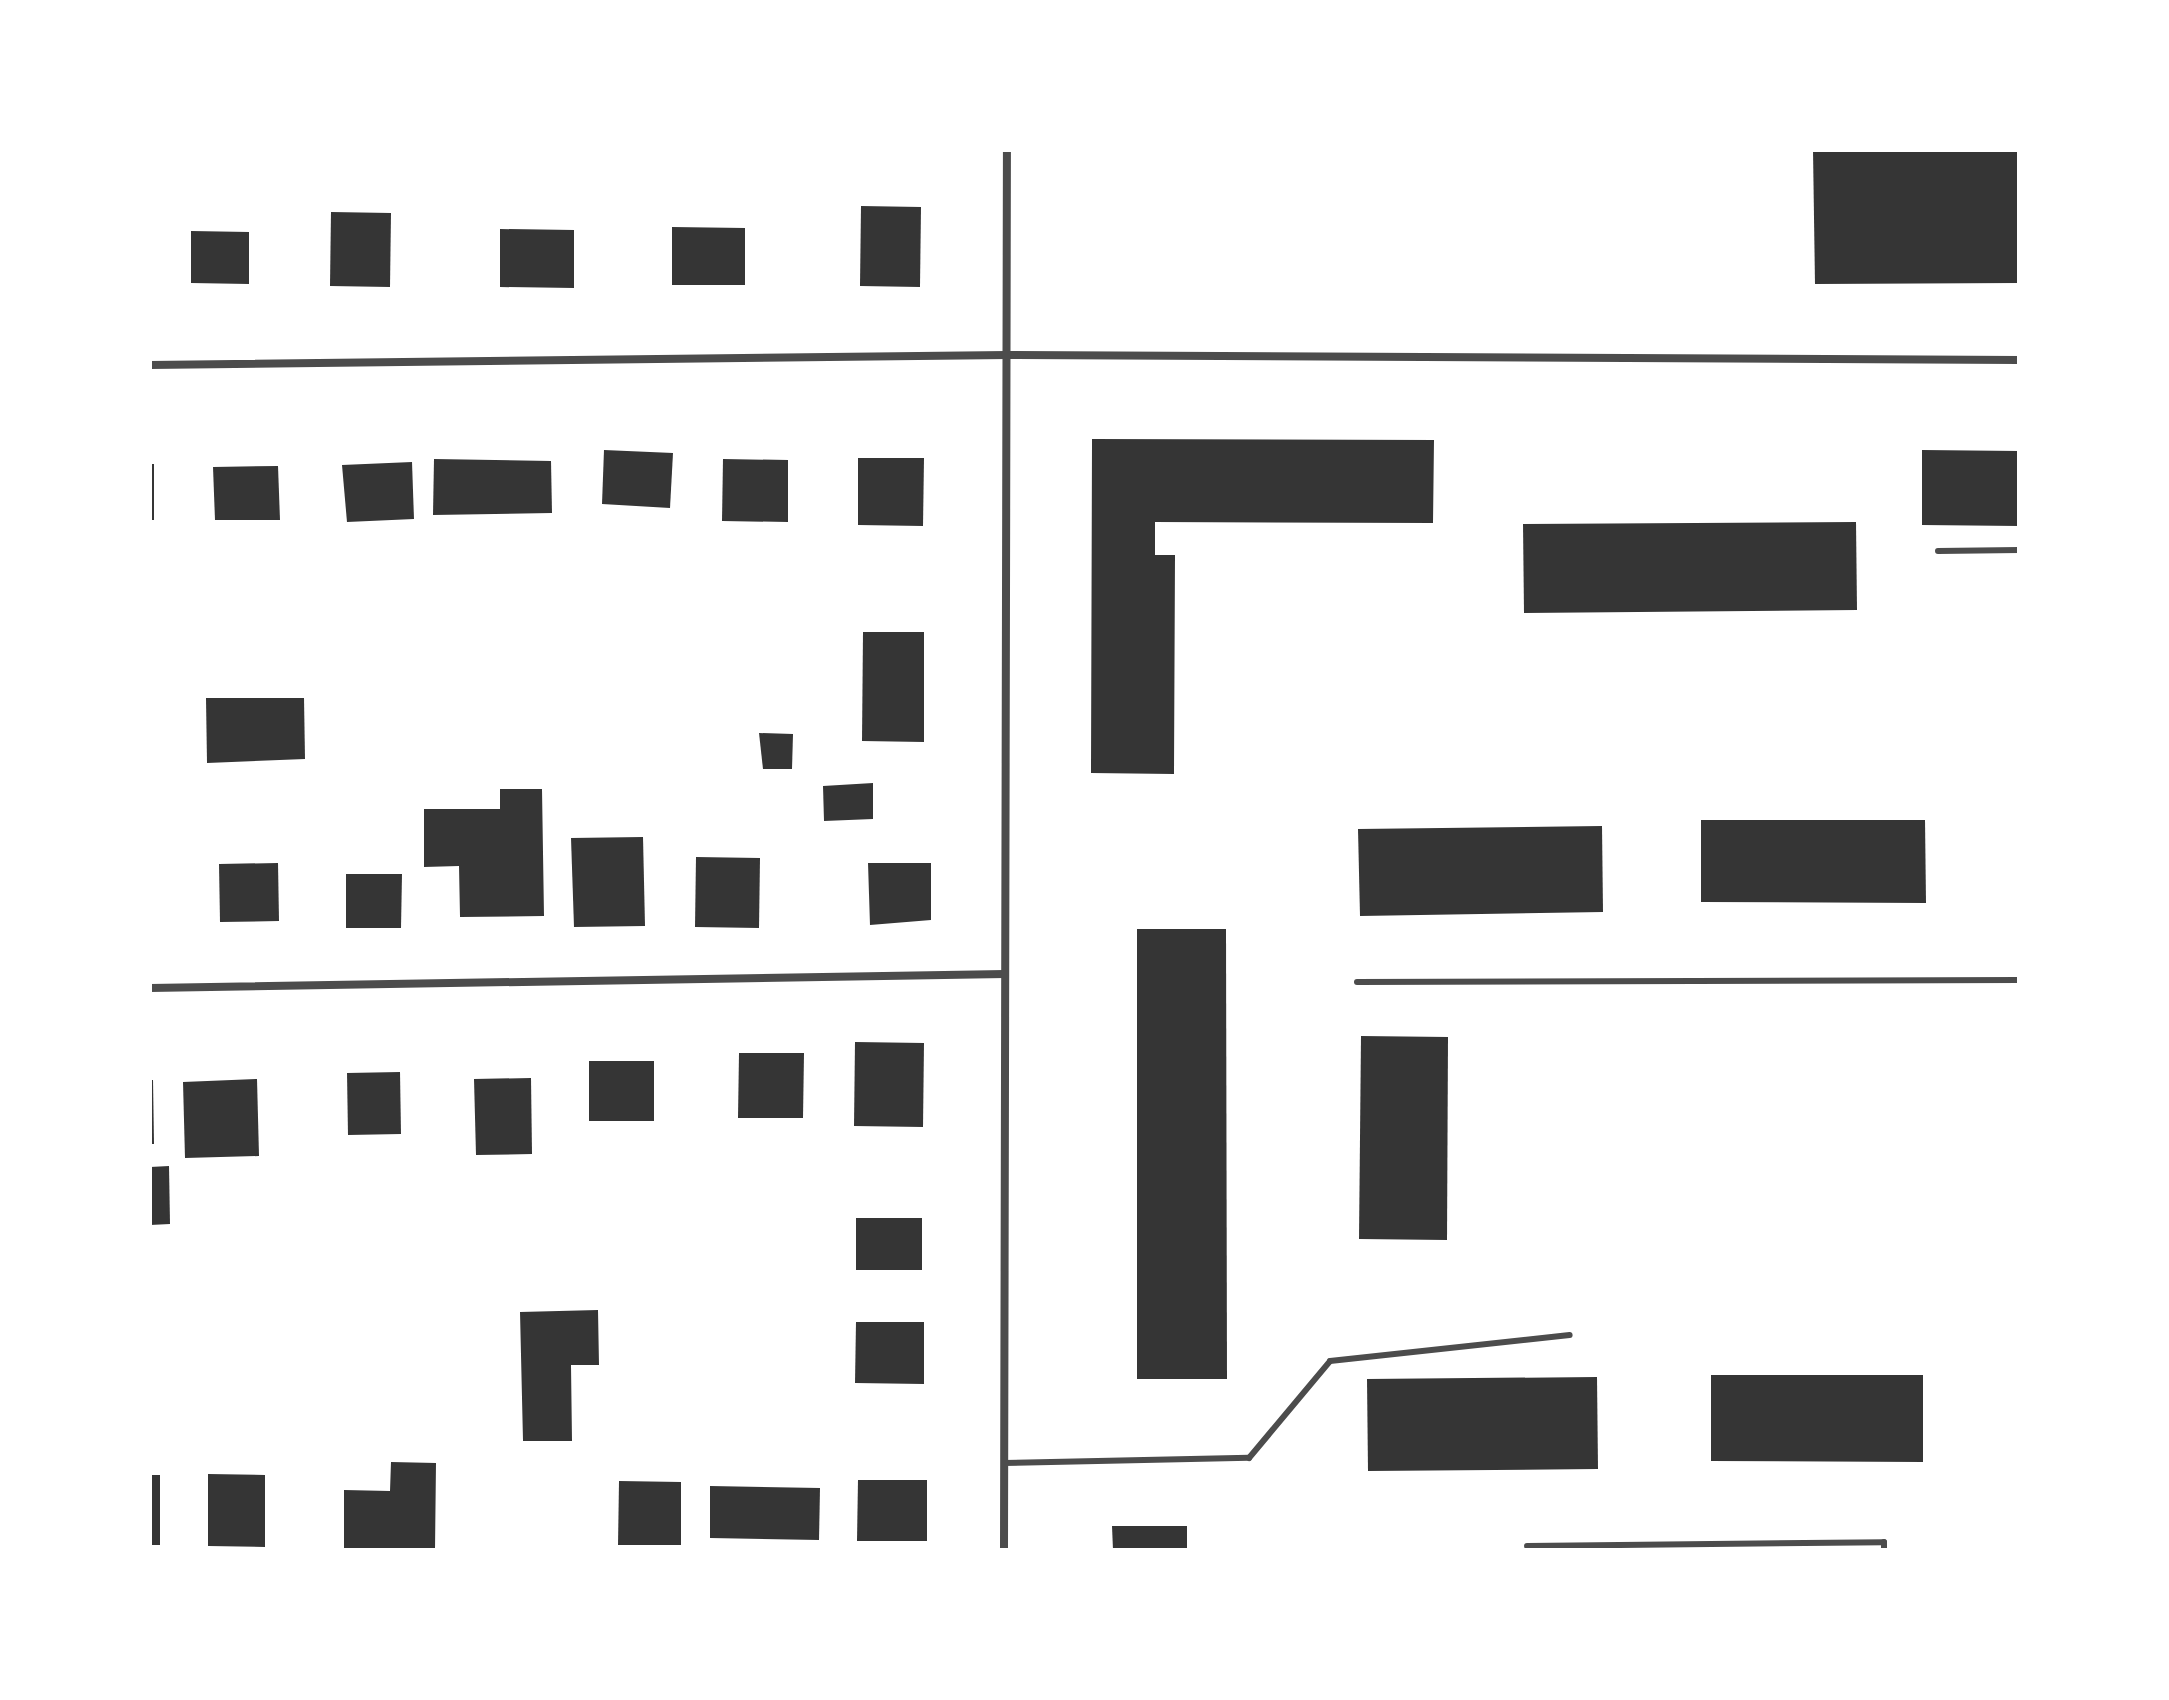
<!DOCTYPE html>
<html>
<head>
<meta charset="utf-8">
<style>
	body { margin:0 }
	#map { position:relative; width:2169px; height:1700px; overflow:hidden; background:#fff; font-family:"Nunito Sans",sans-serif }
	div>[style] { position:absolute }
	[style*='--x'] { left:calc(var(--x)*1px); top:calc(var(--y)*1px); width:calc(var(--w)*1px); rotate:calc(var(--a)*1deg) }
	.building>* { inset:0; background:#353535 }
	.service>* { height:6px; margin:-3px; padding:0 3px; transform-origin:3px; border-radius:3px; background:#4c4c4c }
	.minor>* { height:8px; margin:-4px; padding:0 4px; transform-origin:4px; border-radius:4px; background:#4c4c4c }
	span { translate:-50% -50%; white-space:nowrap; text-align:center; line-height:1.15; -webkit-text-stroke:7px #fff; paint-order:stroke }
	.frame { position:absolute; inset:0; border:152px solid #fff; pointer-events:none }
</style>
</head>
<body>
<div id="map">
	<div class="building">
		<i style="clip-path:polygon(1813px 150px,2019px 150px,2019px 283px,1815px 284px)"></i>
		<i style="clip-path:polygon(861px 206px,921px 207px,920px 287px,860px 286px)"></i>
		<i style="clip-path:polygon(331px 212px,391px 213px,390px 287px,330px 286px)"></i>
		<i style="clip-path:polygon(672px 227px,745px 228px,745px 285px,672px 285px)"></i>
		<i style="clip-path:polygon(500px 229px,574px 230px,574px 288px,500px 287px)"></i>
		<i style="clip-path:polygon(191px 231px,249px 232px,249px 284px,191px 283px)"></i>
		<i style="clip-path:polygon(1092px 439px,1434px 440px,1433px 523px,1155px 522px,1155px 555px,1175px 555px,1174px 774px,1091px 773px)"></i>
		<i style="clip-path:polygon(604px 450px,673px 453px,670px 508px,602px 504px)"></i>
		<i style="clip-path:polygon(1922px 450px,2019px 451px,2019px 526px,1922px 525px)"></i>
		<i style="clip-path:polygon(858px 458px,924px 458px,923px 526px,858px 525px)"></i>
		<i style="clip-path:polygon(434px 459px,551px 461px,552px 513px,433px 515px)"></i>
		<i style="clip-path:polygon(723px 459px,788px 460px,788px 522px,722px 521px)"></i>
		<i style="clip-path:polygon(412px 462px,414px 519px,347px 522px,342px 465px)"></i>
		<i style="clip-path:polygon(150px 464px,154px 464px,154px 520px,150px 520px)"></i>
		<i style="clip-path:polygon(278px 466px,280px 520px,215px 520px,213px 467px)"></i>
		<i style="clip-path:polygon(1856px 522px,1857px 610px,1524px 613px,1523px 524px)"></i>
		<i style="clip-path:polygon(863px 632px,924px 632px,924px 742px,862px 741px)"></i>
		<i style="clip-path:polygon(206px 698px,304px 698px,305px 759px,207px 763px)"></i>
		<i style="clip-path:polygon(759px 733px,793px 734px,792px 769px,763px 769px)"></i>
		<i style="clip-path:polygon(873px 783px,873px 819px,824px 821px,823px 786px)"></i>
		<i style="clip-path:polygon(500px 789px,542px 789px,544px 916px,460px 917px,459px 866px,424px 867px,424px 809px,500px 809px)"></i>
		<i style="clip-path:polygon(1701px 820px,1925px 820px,1926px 903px,1701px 902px)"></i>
		<i style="clip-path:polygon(1602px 826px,1603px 912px,1360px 916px,1358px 829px)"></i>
		<i style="clip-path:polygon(643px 837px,645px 926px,574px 927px,571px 838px)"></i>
		<i style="clip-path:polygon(696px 857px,760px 858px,759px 928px,695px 927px)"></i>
		<i style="clip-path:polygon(278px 863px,279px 921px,220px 922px,219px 864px)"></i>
		<i style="clip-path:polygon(868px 863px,931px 863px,931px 920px,870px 925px)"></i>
		<i style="clip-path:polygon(346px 874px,402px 874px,401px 928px,346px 928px)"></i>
		<i style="clip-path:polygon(1137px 929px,1226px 929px,1227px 1379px,1137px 1379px)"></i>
		<i style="clip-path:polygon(1361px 1036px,1448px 1037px,1447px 1240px,1359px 1239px)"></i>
		<i style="clip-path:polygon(855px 1042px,924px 1043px,923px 1127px,854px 1126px)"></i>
		<i style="clip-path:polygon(739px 1053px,804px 1053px,803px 1118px,738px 1118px)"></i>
		<i style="clip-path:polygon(589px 1061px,654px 1061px,654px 1121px,589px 1121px)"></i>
		<i style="clip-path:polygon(400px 1072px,401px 1134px,348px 1135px,347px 1073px)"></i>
		<i style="clip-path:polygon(531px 1078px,532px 1154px,476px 1155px,474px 1079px)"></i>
		<i style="clip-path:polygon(257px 1079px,259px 1156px,185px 1158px,183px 1082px)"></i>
		<i style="clip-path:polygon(150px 1080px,153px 1080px,154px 1144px,150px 1144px)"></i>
		<i style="clip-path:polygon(169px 1166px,170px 1224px,150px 1225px,150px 1167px)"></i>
		<i style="clip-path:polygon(856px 1218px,922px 1218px,922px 1270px,856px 1270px)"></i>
		<i style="clip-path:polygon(598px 1310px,599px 1365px,571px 1365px,572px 1441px,523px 1441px,520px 1312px)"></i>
		<i style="clip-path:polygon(856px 1322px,924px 1322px,924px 1384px,855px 1383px)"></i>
		<i style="clip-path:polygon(1711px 1375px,1923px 1375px,1923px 1462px,1711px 1461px)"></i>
		<i style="clip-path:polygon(1597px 1377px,1598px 1469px,1368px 1471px,1367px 1379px)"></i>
		<i style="clip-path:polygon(391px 1462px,436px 1463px,435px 1550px,344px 1548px,344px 1490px,390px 1491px)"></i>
		<i style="clip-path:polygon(208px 1474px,265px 1475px,265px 1547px,208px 1546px)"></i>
		<i style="clip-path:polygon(150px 1475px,160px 1475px,160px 1545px,150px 1545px)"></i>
		<i style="clip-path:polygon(858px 1480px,927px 1480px,927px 1541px,857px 1541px)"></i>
		<i style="clip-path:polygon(619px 1481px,681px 1482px,681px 1545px,618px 1545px)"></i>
		<i style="clip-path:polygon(710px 1486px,820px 1488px,819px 1540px,710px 1538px)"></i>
		<i style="clip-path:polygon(1112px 1526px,1187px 1526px,1187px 1550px,1113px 1550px)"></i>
	</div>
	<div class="service">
		<i style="--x:1938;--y:551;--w:81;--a:-0.7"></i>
		<i style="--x:1357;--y:982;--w:662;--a:-0.17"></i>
		<i style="--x:1004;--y:1463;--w:245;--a:-1.2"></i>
		<i style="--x:1249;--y:1458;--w:126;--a:-50.1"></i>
		<i style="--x:1330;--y:1361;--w:241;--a:-6.2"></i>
		<i style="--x:1527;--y:1546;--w:357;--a:-0.6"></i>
		<i style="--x:1884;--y:1542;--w:8;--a:90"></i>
	</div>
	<div class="minor">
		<i style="--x:150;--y:365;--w:857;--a:-0.67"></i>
		<i style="--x:1007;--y:355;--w:1012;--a:0.28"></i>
		<i style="--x:150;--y:988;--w:855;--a:-0.94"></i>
		<i style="--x:1004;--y:1550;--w:1400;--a:-89.88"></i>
	</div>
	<div class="frame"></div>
</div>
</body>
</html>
